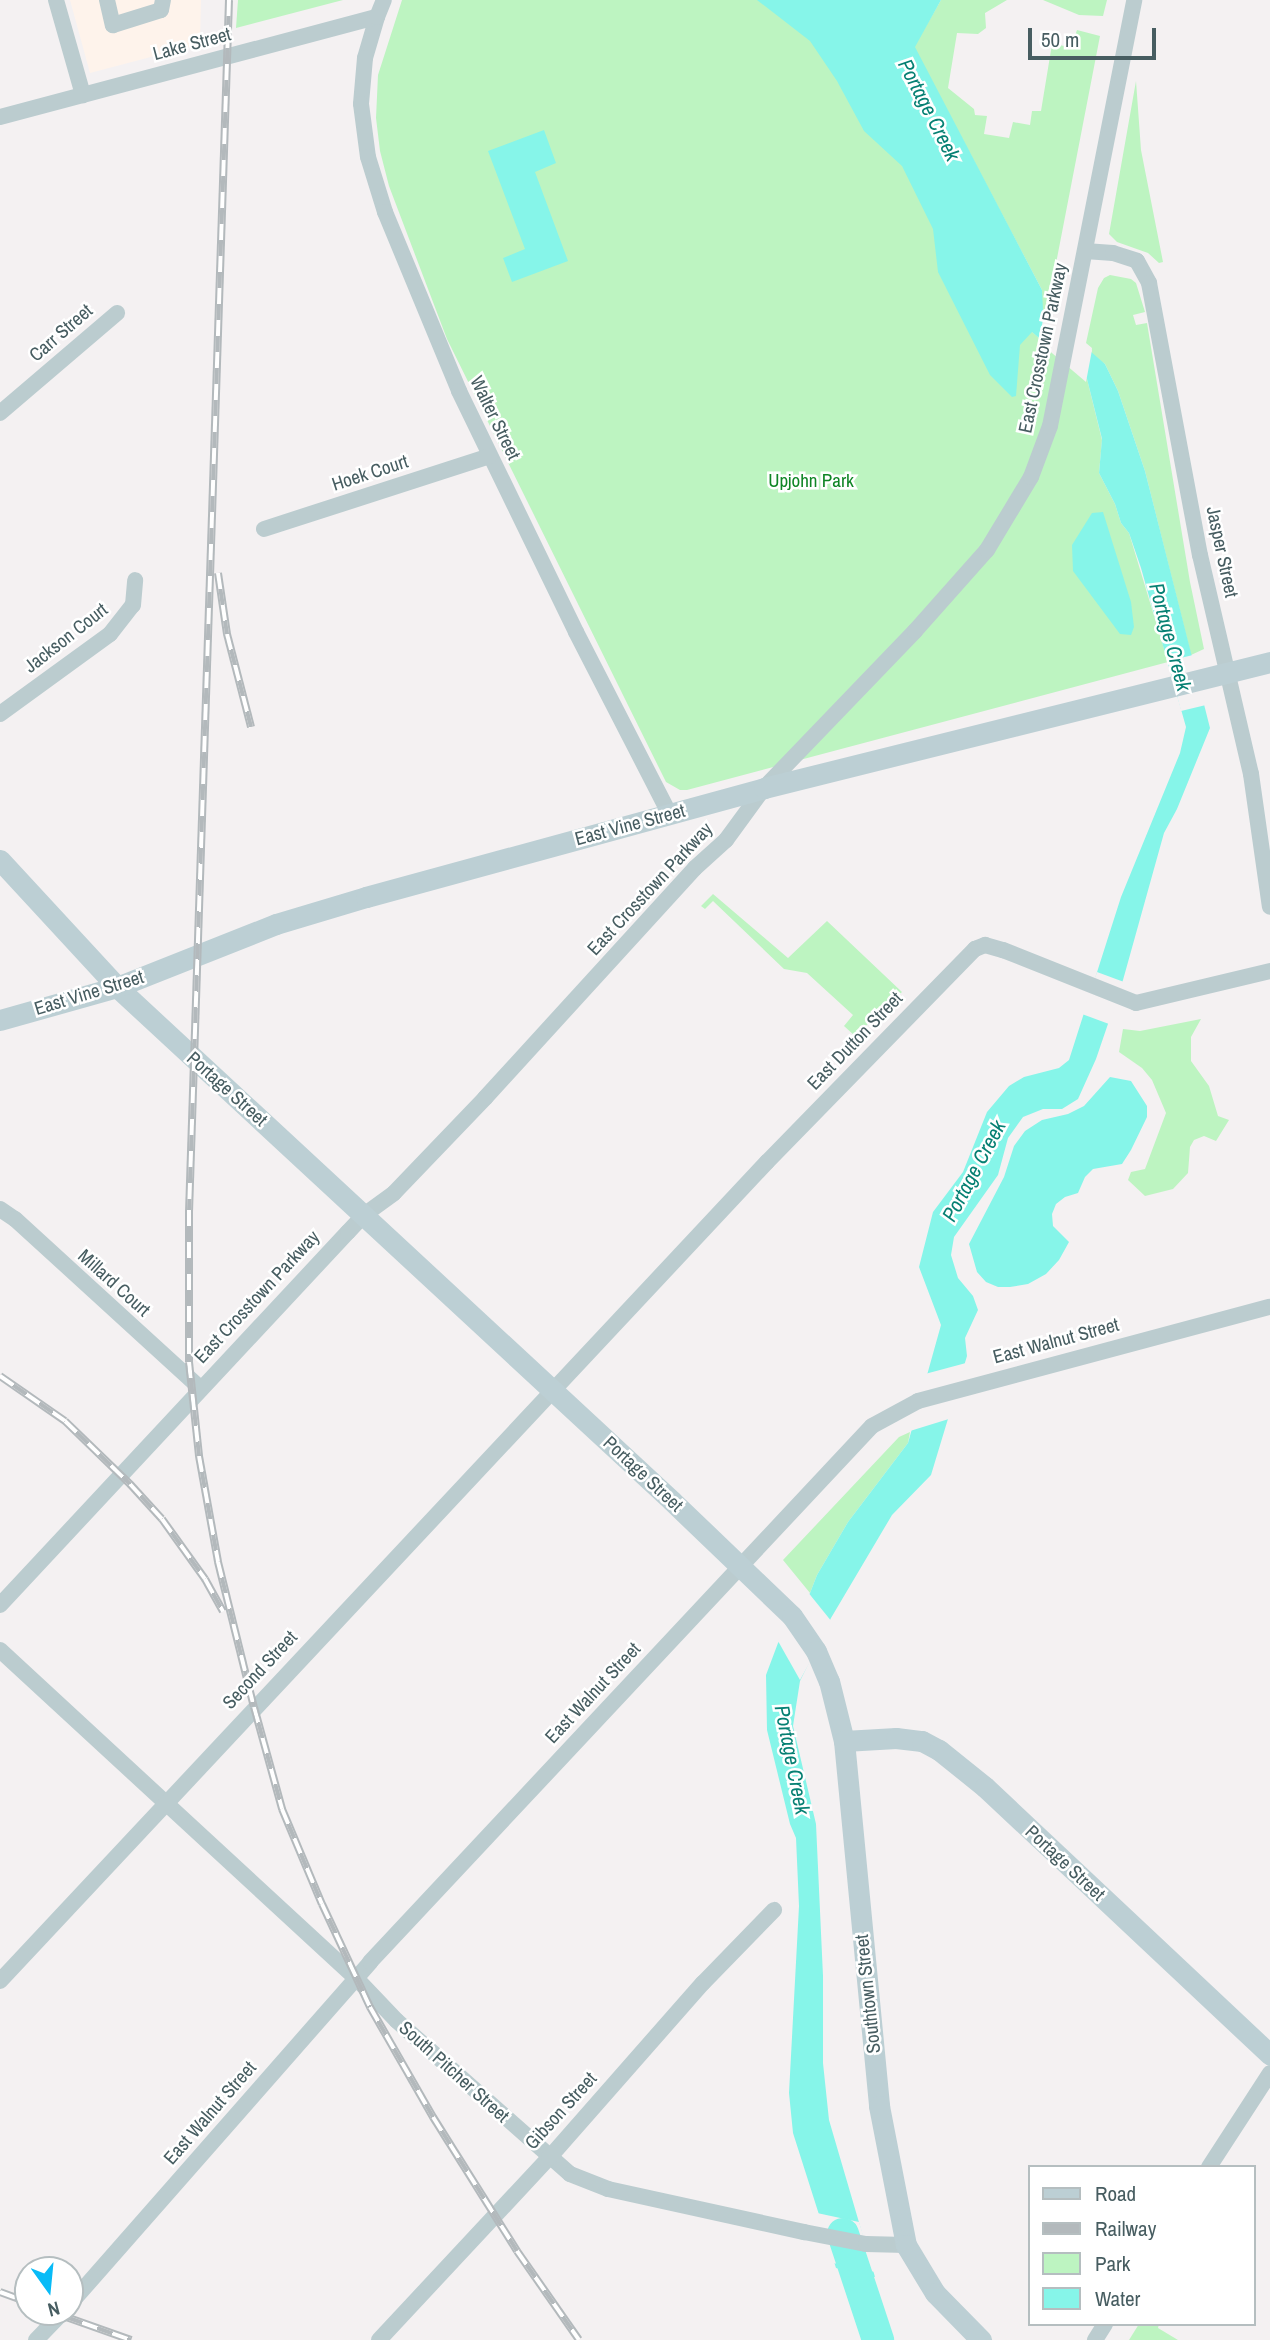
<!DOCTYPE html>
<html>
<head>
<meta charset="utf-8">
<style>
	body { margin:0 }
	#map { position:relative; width:1270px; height:2340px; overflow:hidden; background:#f4f1f2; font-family:"Archivo Narrow",sans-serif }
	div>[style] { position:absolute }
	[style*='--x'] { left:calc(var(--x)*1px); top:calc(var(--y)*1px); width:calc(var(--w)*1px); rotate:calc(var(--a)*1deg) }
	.commercial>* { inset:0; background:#fef3eb }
	.green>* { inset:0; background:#bdf4c1 }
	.water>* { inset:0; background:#86f5e9 }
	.pier>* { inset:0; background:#f4f1f2 }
	.river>* { height:32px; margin:-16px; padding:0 16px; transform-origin:16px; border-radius:16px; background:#86f5e9 }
	.street>* { height:16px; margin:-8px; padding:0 8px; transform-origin:8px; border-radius:8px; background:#bbcccf }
	.secondary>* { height:21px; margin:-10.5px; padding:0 10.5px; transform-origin:10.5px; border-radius:10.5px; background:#bccfd4 }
	.rail>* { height:8px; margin-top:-4px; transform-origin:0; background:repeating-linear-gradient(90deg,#fff 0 16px,#b3b9bc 0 32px); box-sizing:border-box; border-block:2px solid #b3b9bc }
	span { translate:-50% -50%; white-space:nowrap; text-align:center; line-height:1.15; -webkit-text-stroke:5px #fff; paint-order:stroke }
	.street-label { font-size:19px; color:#475d61 }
	.park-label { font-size:19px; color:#0f8525 }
	.water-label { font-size:21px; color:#068073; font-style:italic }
	.legend { position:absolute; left:1028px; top:2165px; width:228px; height:161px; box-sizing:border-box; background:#fff; border:2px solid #b5bec0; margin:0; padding:9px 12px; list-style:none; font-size:21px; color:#475d61 }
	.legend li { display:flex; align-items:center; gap:14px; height:35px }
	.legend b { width:35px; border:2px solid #b5bec0 }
	.north { position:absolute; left:14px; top:2256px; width:70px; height:70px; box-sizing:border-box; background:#fff; border:2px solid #b5bec0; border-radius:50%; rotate:165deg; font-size:19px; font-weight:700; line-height:28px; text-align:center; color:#475d61 }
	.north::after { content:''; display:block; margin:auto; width:24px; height:32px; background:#08bbf7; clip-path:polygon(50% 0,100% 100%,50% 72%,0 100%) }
	.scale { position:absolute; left:1028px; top:28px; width:128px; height:32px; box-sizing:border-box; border:4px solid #475d61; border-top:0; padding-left:9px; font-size:21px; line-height:24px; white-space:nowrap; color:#475d61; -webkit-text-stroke:5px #fff; paint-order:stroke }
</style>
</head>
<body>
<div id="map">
	<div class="commercial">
		<i style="clip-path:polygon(70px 0,201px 0,200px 44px,90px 73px)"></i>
	</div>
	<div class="green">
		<i style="clip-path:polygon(238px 0,343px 0,236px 28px)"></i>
		<i style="clip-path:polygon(402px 0,848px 0,1031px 331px,1087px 379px,1102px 440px,1099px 473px,1115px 504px,1121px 523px,1129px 533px,1168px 662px,687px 790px,680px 790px,666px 782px,447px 339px,389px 186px,380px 151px,376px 118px,378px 75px)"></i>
		<i style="clip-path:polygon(941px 0,1007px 0,985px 13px,986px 28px,978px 34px,957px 33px,948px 88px,974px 109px,975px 115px,987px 116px,984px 134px,1009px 138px,1013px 122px,1030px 125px,1032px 111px,1041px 111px,1052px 44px,1071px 47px,1077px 30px,1100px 36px,1047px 310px,1043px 310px,1041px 306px,1042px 290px,914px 47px)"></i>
		<i style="clip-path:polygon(1043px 0,1107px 0,1103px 16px,1079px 15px)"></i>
		<i style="clip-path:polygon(1136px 81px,1141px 150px,1163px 262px,1159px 263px,1148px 253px,1117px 242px,1109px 234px)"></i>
		<i style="clip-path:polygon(1110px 275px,1131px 279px,1136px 283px,1145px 312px,1133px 315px,1136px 325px,1147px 323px,1190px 582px,1204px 649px,1191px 655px,1145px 471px,1118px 391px,1105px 364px,1091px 354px,1092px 348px,1086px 343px,1098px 288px,1104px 278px)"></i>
		<i style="clip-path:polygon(713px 894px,788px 958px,827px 921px,902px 992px,855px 1036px,844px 1026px,853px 1015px,807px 973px,784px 969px,713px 901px,705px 909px,701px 906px)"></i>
		<i style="clip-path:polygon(1201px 1019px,1191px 1037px,1191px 1061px,1209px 1086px,1218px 1116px,1229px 1120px,1216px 1141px,1204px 1136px,1194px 1140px,1190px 1147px,1188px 1173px,1173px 1189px,1145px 1196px,1128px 1180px,1131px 1172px,1145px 1169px,1166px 1113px,1152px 1080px,1142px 1068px,1119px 1052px,1123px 1029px,1140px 1031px)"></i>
		<i style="clip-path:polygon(910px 1432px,908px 1443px,848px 1522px,817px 1575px,810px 1593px,783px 1560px,899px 1437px)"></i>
		<i style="clip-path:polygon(1139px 2324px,1159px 2324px,1158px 2328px,1178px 2340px,1129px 2340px)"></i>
	</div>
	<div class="water">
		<i style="clip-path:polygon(757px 0,941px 0,915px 47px,1042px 290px,1043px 310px,1105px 364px,1118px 391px,1145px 471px,1210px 728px,1177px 809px,1164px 833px,1123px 980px,1096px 1059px,1078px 1099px,1062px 1109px,1043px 1109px,1023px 1117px,1008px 1138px,998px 1175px,954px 1237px,951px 1255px,958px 1278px,973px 1296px,978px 1310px,965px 1338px,967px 1356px,931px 1475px,892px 1515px,831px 1618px,800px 1681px,793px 1726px,816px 1824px,823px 1976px,823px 2063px,829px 2120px,875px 2277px,836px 2268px,793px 2133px,789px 2093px,799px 1906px,796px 1838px,790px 1824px,767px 1730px,766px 1675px,778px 1643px,810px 1593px,817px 1575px,848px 1522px,908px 1443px,941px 1325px,919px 1267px,933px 1212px,963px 1172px,987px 1112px,1009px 1086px,1024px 1077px,1059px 1068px,1069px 1060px,1121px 897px,1180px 753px,1186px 727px,1141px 568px,1129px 533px,1121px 523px,1115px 504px,1099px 473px,1102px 439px,1087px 379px,1032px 332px,1020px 345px,1016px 396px,1012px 397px,990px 375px,938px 272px,933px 229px,902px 166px,864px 131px,837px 81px,810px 41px)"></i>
		<i style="clip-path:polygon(544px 130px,556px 163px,535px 172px,568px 261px,512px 282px,503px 258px,525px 249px,488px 151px)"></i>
		<i style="clip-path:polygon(1103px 512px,1131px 602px,1134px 627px,1131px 635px,1120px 634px,1073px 571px,1072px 545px,1092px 513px)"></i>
		<i style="clip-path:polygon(1110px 1077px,1131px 1081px,1147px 1106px,1147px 1117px,1131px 1150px,1122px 1164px,1093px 1169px,1085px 1177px,1078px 1193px,1065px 1197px,1056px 1204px,1052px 1214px,1053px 1226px,1069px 1242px,1059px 1260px,1046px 1274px,1028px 1284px,1010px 1287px,998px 1287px,986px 1282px,977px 1272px,969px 1244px,1004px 1177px,1014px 1146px,1025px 1131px,1042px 1120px,1068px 1114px,1084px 1106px)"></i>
	</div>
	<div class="pier">
		<i style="clip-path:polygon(1045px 308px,1092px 350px,1086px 382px,1039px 342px)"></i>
		<i style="clip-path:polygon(1193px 655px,1206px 705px,1181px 711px,1168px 661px)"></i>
		<i style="clip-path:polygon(1097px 972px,1124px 982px,1109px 1024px,1082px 1014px)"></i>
		<i style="clip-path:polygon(966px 1363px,952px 1418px,910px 1431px,925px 1374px)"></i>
		<i style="clip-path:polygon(807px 1591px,832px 1622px,800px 1680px,778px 1641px)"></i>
		<i style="clip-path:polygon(817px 2213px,859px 2222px,875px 2272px,833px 2263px)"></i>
	</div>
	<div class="river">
		<i style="--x:843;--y:2234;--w:112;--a:71.7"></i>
	</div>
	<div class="street">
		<i style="--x:56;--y:0;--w:99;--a:74.1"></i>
		<i style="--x:107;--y:0;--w:26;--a:77"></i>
		<i style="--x:113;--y:25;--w:50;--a:-17.4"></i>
		<i style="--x:161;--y:10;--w:10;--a:-79"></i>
		<i style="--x:377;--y:17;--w:43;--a:106.3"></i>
		<i style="--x:365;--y:58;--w:46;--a:95"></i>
		<i style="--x:361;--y:104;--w:53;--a:82.5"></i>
		<i style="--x:368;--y:157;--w:58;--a:72.8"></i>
		<i style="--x:385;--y:212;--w:194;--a:67.5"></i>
		<i style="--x:459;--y:391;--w:268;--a:64.1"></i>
		<i style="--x:576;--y:632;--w:206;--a:62.8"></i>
		<i style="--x:0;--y:117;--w:390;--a:-14.9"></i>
		<i style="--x:377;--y:17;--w:18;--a:-68"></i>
		<i style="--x:1085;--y:251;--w:28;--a:4"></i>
		<i style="--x:1113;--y:253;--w:25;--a:18"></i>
		<i style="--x:1137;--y:261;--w:25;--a:61"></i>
		<i style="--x:1149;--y:283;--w:277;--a:79.4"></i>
		<i style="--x:1200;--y:555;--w:225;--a:76.9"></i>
		<i style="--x:1251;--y:774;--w:134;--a:81.9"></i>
		<i style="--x:0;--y:413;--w:154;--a:-40.5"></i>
		<i style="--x:264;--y:529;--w:237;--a:-17.9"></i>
		<i style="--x:0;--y:714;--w:136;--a:-36"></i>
		<i style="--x:110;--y:634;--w:37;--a:-52"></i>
		<i style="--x:133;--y:605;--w:25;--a:-85"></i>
		<i style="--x:0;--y:1209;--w:18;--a:34"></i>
		<i style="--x:15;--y:1219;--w:251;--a:42.4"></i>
		<i style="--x:0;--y:1605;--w:510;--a:-46.99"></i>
		<i style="--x:348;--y:1232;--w:23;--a:-47"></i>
		<i style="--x:364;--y:1215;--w:37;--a:-36"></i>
		<i style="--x:394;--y:1193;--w:132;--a:-46.2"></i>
		<i style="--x:485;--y:1098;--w:311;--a:-47.6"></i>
		<i style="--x:695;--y:868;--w:42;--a:-42.1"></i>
		<i style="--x:726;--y:840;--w:64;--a:-53.8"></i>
		<i style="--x:764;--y:788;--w:218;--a:-46.1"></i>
		<i style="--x:915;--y:631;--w:108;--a:-48.4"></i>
		<i style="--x:987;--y:550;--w:85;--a:-58.9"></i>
		<i style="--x:1031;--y:477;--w:54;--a:-69.6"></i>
		<i style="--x:1050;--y:426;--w:434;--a:-78.8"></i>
		<i style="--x:0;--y:1650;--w:484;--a:42.7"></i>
		<i style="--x:356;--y:1978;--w:59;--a:46.4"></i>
		<i style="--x:397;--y:2021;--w:231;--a:41.5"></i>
		<i style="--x:570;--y:2174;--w:41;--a:21.5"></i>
		<i style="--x:608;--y:2189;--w:201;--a:12.4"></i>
		<i style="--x:804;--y:2232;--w:63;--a:11"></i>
		<i style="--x:866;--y:2244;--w:40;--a:1.4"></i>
		<i style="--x:0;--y:1981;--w:1122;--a:-46.88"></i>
		<i style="--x:767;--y:1162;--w:298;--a:-45.7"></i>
		<i style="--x:975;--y:949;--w:11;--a:-22"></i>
		<i style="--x:985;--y:945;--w:19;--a:16"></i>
		<i style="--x:1003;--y:950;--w:143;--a:21.7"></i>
		<i style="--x:1136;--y:1003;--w:138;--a:-13.4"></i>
		<i style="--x:1209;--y:2167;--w:112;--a:-57"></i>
		<i style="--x:70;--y:2304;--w:455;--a:-48.7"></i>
		<i style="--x:370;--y:1962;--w:734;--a:-46.88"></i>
		<i style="--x:872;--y:1426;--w:52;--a:-28.5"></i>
		<i style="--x:918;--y:1401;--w:364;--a:-15"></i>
		<i style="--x:36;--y:2340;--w:39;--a:-46"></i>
		<i style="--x:379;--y:2340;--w:249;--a:-47"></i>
		<i style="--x:549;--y:2158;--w:233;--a:-48.7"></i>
		<i style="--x:703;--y:1983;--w:102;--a:-45.8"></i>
		<i style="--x:1095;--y:2340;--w:19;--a:-58"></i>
	</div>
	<div class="secondary">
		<i style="--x:0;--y:860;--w:173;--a:47.3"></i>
		<i style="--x:117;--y:987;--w:756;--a:42.8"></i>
		<i style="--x:672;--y:1501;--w:166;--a:43.8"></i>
		<i style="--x:792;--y:1616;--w:42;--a:55.6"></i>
		<i style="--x:816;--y:1651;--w:33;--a:67"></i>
		<i style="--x:829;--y:1681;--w:62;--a:76"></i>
		<i style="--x:844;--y:1741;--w:367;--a:84.5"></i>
		<i style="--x:879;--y:2106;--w:142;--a:79"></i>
		<i style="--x:906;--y:2245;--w:56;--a:58.9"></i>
		<i style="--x:935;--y:2293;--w:66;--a:45.6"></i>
		<i style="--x:0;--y:1020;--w:122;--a:-15.8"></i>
		<i style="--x:117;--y:987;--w:171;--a:-21.6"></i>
		<i style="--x:276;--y:924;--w:94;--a:-16.7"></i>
		<i style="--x:366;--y:897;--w:413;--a:-15.3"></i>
		<i style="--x:764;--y:788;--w:521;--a:-13.98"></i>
		<i style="--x:844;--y:1741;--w:52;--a:-3.3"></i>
		<i style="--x:896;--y:1738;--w:26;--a:7"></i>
		<i style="--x:922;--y:1741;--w:19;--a:28"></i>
		<i style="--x:939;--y:1750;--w:59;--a:38.8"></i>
		<i style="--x:985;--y:1787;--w:391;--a:43.2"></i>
	</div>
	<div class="rail">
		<i style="--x:229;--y:0;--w:1211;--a:91.89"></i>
		<i style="--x:189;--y:1210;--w:152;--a:90"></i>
		<i style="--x:189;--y:1362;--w:95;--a:83.9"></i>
		<i style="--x:199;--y:1456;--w:108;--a:79.8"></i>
		<i style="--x:218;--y:1562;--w:149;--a:76.1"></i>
		<i style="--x:254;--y:1707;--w:106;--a:74.6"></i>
		<i style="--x:282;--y:1809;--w:103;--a:67.2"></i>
		<i style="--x:322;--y:1904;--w:114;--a:65"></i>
		<i style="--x:370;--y:2007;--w:127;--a:60.2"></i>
		<i style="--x:433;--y:2117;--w:158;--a:57.9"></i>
		<i style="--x:517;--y:2251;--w:108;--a:55.1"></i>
		<i style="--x:218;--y:573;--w:62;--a:81.6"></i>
		<i style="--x:227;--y:634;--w:96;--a:75.5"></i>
		<i style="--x:0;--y:1376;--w:79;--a:34.7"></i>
		<i style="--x:65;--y:1421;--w:91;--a:44.1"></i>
		<i style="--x:130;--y:1484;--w:47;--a:47.6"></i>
		<i style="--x:162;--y:1519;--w:74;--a:54.4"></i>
		<i style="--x:205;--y:1579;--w:37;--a:61"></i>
		<i style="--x:0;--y:2292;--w:30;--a:20"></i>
		<i style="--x:52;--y:2312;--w:84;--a:19.5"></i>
	</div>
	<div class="street-label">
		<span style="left:192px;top:44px;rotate:-15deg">Lake Street</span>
		<span style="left:61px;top:333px;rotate:-41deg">Carr Street</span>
		<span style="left:1043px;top:348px;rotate:-78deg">East Crosstown Parkway</span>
		<span style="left:495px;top:418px;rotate:64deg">Walter Street</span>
		<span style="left:370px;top:473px;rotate:-18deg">Hoek Court</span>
		<span style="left:1222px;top:552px;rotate:78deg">Jasper Street</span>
		<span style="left:66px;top:638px;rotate:-38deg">Jackson Court</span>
		<span style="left:630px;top:825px;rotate:-15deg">East Vine Street</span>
		<span style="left:650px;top:889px;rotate:-47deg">East Crosstown Parkway</span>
		<span style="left:89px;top:993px;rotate:-17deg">East Vine Street</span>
		<span style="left:855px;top:1041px;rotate:-46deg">East Dutton Street</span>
		<span style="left:227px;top:1089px;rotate:42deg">Portage Street</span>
		<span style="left:114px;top:1283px;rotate:42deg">Millard Court</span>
		<span style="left:257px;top:1297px;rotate:-47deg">East Crosstown Parkway</span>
		<span style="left:1056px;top:1341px;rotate:-15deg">East Walnut Street</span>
		<span style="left:643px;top:1474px;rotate:43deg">Portage Street</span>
		<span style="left:260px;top:1670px;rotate:-47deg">Second Street</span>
		<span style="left:593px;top:1693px;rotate:-47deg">East Walnut Street</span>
		<span style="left:1065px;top:1863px;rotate:43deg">Portage Street</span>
		<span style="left:868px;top:1994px;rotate:-96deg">Southtown Street</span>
		<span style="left:454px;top:2072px;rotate:42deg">South Pitcher Street</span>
		<span style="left:561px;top:2111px;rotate:-48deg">Gibson Street</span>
		<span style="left:210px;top:2113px;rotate:-49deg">East Walnut Street</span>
	</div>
	<div class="park-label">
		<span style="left:811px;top:481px">Upjohn Park</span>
	</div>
	<div class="water-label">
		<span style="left:929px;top:110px;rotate:63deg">Portage Creek</span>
		<span style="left:1170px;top:637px;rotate:75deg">Portage Creek</span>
		<span style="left:974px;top:1171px;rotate:-62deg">Portage Creek</span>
		<span style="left:792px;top:1760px;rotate:79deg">Portage Creek</span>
	</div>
	<ul class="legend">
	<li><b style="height:9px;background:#bccfd4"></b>Road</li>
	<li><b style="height:9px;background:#b3b9bc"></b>Railway</li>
	<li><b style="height:19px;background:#bdf4c1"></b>Park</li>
	<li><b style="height:19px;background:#86f5e9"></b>Water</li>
	</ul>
	<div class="north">N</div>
	<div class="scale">50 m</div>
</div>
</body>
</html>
